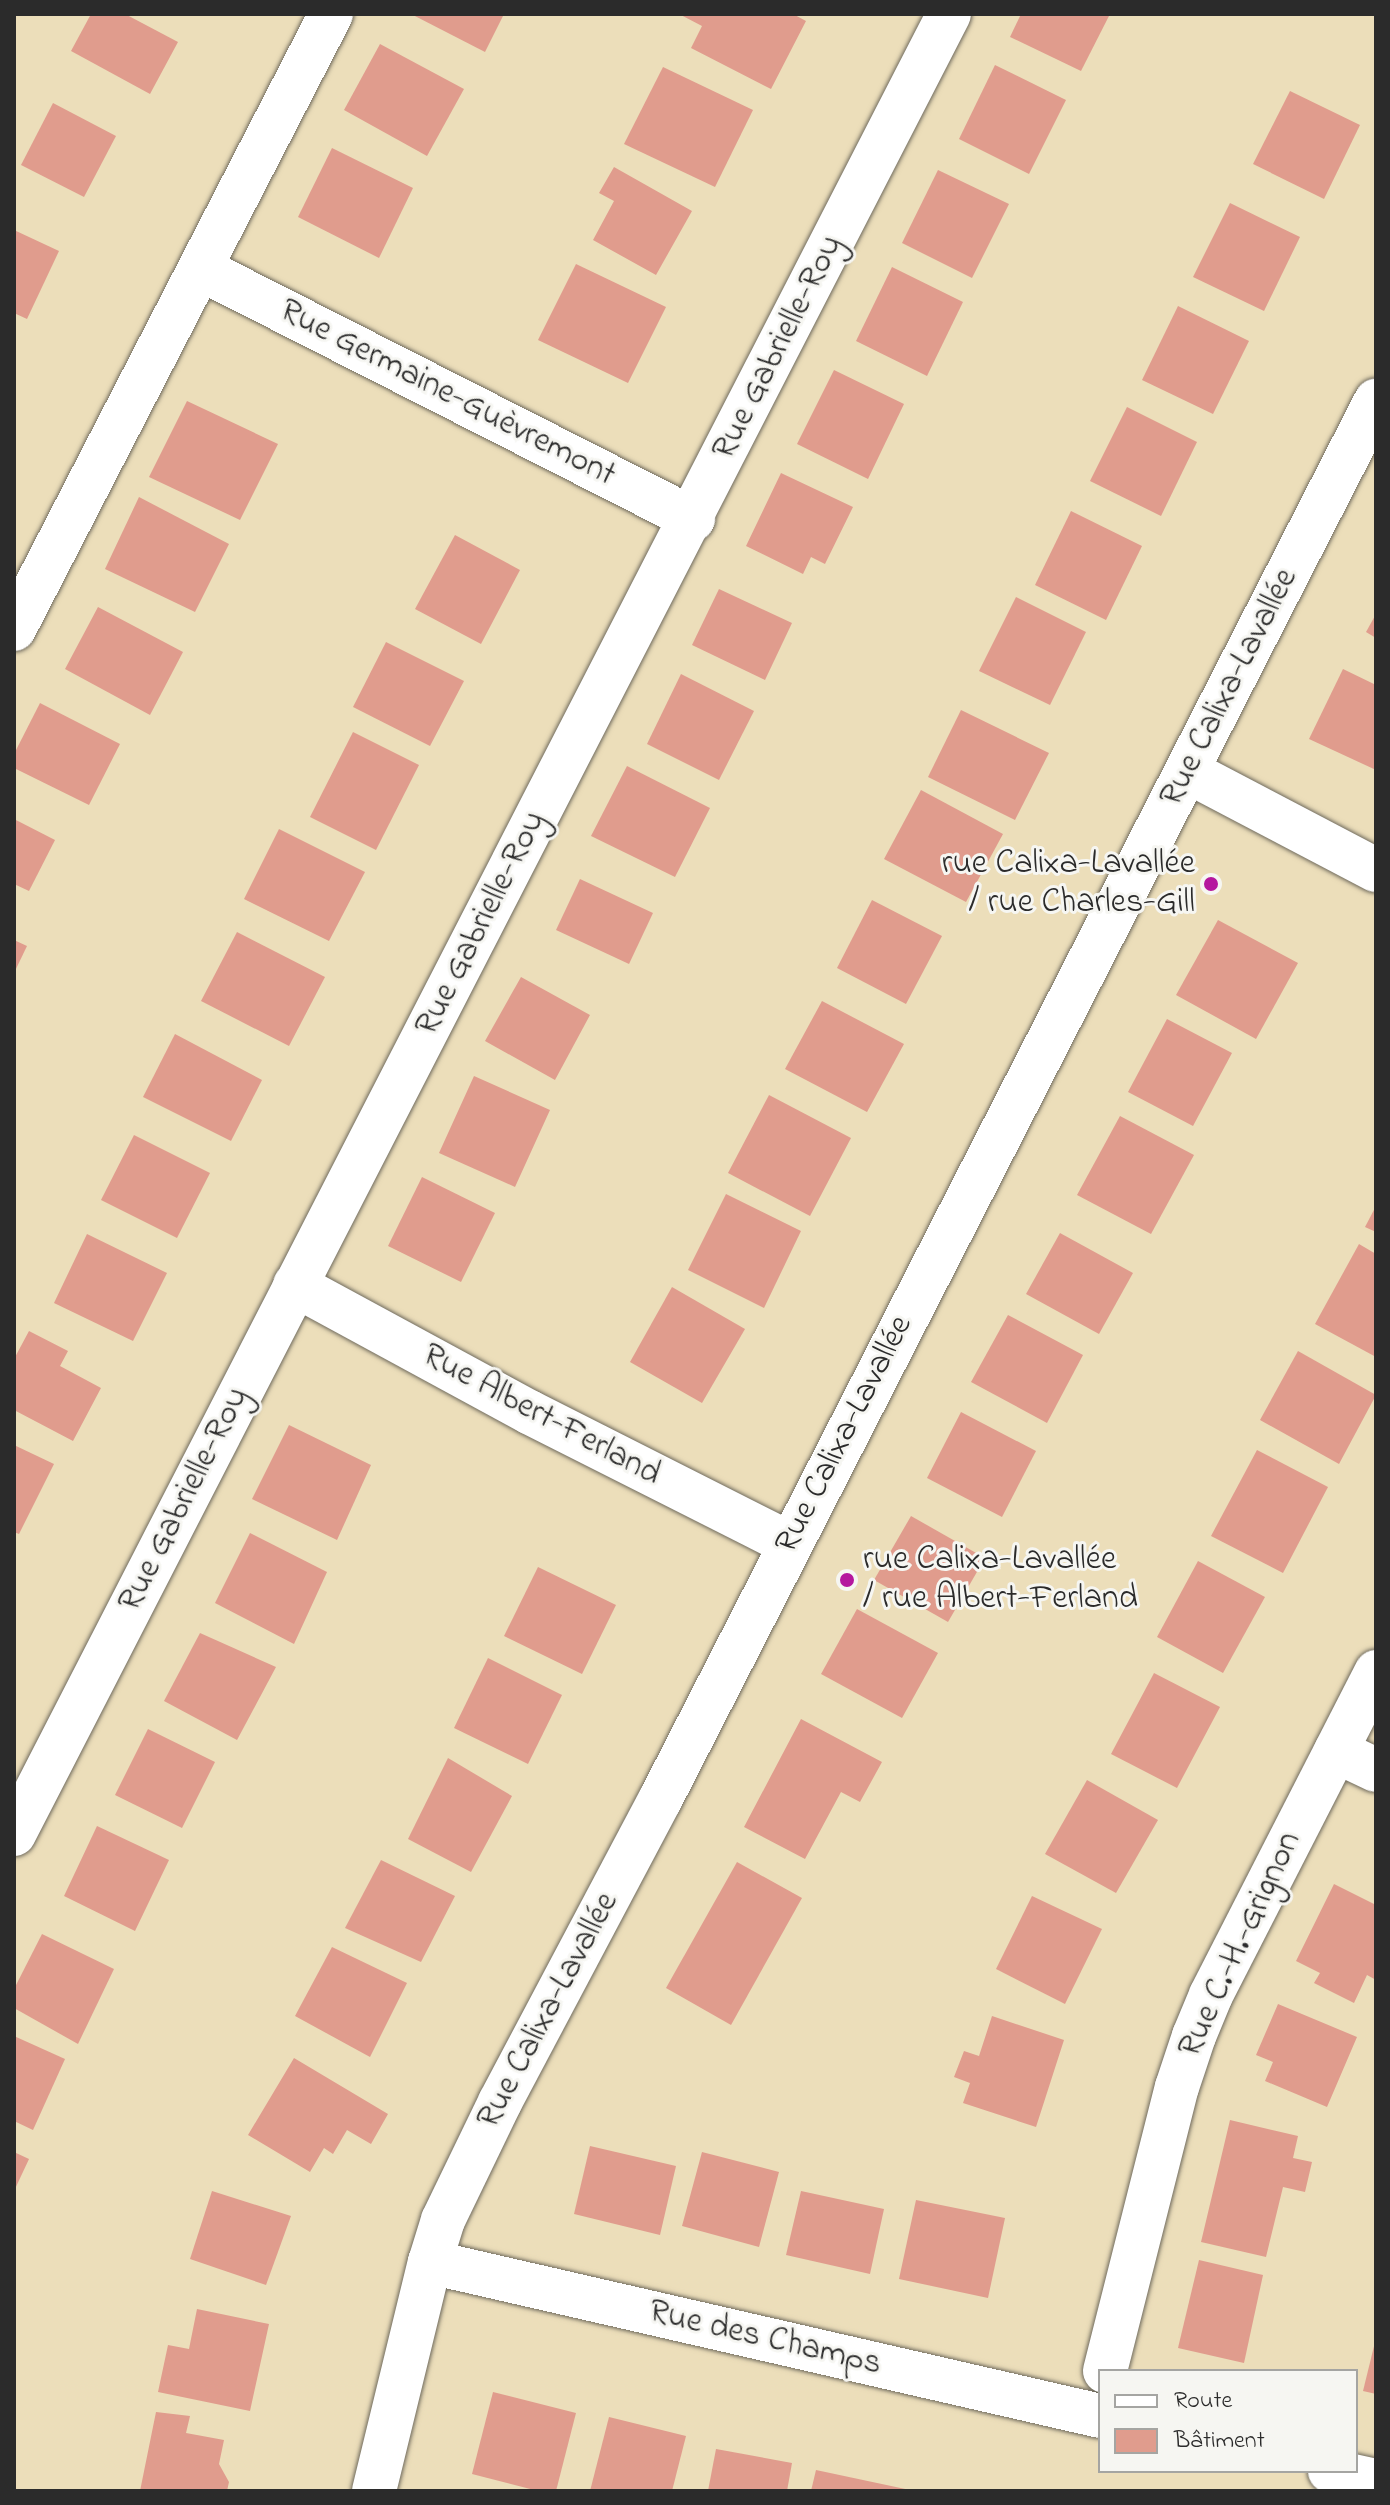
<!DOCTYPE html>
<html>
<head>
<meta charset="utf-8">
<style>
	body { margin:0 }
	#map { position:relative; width:1390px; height:2505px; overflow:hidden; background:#ecdeba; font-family:"Indie Flower",sans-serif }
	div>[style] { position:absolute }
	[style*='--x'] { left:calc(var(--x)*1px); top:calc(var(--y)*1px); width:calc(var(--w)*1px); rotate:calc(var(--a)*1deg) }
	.building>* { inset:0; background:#e09c8d }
	.roads { filter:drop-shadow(0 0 2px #6f6a5d) drop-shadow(0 0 2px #6f6a5d) }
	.minor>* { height:44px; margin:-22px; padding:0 22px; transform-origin:22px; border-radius:22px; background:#fff }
	.dots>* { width:22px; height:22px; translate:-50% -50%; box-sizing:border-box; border:4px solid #f6f6f2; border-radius:50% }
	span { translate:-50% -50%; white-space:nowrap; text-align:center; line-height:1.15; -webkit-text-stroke:6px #f6f6f2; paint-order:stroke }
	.street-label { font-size:34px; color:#2b2b2b }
	.poi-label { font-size:34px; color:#2b2b2b }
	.right { translate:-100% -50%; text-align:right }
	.left { translate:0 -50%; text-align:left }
	.frame { position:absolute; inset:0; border:16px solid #2b2b2b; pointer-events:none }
	.legend { position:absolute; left:1098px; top:2369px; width:260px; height:104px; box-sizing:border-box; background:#f6f6f2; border:2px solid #a5a5a2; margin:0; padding:10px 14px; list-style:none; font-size:24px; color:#2b2b2b }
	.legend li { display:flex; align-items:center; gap:16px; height:40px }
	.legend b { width:40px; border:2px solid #a5a5a2 }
</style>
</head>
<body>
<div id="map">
	<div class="building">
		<i style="clip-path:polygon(91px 14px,125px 14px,178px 42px,150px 94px,71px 51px)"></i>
		<i style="clip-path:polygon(411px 14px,504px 14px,485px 52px)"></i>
		<i style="clip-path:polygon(679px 14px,793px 14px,806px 21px,771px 89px,691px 48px,702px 26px)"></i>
		<i style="clip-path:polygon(1021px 14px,1110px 14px,1081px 71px,1010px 37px)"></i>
		<i style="clip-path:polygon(380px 44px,464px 89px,427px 156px,344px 110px)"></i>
		<i style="clip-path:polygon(995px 65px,1066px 100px,1029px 174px,959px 139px)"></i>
		<i style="clip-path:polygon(663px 67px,753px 110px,715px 187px,624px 144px)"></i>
		<i style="clip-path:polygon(1290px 91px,1360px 125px,1324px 199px,1253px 164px)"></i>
		<i style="clip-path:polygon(53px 103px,116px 136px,84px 197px,21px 165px)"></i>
		<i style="clip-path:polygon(332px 148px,413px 188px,379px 258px,298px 217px)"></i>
		<i style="clip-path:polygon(614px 167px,692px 211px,656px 275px,593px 240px,614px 201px,599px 193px)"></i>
		<i style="clip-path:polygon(938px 170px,1009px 204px,972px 278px,902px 243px)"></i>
		<i style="clip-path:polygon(1230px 203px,1300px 237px,1264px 311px,1193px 277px)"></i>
		<i style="clip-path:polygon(14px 230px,59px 251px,27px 319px,14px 313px)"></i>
		<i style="clip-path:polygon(576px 264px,666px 307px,628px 383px,538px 340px)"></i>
		<i style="clip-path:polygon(892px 267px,963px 302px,927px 376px,856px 341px)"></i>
		<i style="clip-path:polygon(1178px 306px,1249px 341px,1213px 414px,1142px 380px)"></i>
		<i style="clip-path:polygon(834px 370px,904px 404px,868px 479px,797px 444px)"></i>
		<i style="clip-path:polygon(187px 401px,278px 444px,240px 520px,149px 477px)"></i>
		<i style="clip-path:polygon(1127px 407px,1197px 442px,1161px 516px,1090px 481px)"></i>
		<i style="clip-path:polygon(781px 473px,853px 507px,825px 564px,811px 557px,803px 574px,746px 546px)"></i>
		<i style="clip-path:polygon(139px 497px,229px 544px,195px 612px,105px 569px)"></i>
		<i style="clip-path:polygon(1071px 511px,1142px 546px,1106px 620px,1035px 585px)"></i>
		<i style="clip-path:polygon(455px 535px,520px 570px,481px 644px,415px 609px)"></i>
		<i style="clip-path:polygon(719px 589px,792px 623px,765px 680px,692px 645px)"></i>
		<i style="clip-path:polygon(1016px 597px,1086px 632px,1050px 705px,979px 671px)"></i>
		<i style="clip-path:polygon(98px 607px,183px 652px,150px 715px,65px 669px)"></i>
		<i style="clip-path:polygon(1376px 614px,1376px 638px,1366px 632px)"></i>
		<i style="clip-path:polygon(386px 642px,464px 681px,430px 746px,353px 707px)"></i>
		<i style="clip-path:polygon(1343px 669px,1376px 685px,1376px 770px,1309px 739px)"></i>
		<i style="clip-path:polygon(681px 674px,754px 711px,719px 780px,647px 744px)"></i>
		<i style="clip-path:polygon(40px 703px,120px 744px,89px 805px,14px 768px,14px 754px)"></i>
		<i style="clip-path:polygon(961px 710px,1049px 753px,1015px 820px,928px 777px)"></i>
		<i style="clip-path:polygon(353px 732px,419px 765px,376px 850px,310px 817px)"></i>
		<i style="clip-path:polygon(627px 766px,710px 808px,675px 877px,591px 836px)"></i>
		<i style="clip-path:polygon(921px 790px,1003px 834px,966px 902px,884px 859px)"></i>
		<i style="clip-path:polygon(14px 819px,55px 840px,29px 891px,14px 884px)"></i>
		<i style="clip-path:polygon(279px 829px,365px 872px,329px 941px,244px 899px)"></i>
		<i style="clip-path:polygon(580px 879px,653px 913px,629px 964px,556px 930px)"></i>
		<i style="clip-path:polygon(872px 900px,942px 936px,906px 1004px,837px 968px)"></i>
		<i style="clip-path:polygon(1218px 920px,1298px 963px,1256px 1039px,1176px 995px)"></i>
		<i style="clip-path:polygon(237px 932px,325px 977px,289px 1046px,201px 1001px)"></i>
		<i style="clip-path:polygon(14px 940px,27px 946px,14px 973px)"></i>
		<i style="clip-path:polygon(521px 977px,590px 1015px,555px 1080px,485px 1041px)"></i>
		<i style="clip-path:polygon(822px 1001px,904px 1044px,867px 1112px,785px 1069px)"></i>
		<i style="clip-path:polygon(1167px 1019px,1232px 1053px,1193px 1126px,1128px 1092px)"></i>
		<i style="clip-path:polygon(175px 1034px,262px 1080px,231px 1141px,143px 1097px)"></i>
		<i style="clip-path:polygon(474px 1076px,550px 1110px,515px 1187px,439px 1153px)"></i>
		<i style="clip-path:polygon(769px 1095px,851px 1138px,810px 1216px,728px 1173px)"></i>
		<i style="clip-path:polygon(1120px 1116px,1194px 1155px,1151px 1234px,1077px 1195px)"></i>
		<i style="clip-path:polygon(134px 1135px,210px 1173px,177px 1238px,101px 1200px)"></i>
		<i style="clip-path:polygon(422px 1177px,495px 1213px,461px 1282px,388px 1246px)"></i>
		<i style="clip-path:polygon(726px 1194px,801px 1231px,764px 1308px,688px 1270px)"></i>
		<i style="clip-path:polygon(1376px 1206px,1376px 1232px,1365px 1227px)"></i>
		<i style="clip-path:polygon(1060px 1233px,1133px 1273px,1099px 1334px,1026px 1294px)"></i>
		<i style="clip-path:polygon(87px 1234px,167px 1273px,133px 1341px,54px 1303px)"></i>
		<i style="clip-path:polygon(1359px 1244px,1376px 1254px,1376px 1357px,1315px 1324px)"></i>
		<i style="clip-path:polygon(672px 1287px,745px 1329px,702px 1403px,630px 1362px)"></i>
		<i style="clip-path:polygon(1008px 1315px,1083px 1355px,1047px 1423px,971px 1382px)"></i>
		<i style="clip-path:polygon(29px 1331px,68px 1351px,60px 1366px,101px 1388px,73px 1441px,14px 1410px,14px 1359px)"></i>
		<i style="clip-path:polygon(1298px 1351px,1376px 1395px,1339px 1464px,1260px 1420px)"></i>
		<i style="clip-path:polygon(961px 1412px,1036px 1451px,1002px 1517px,927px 1478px)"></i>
		<i style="clip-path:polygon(289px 1425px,371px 1465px,337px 1540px,252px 1499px)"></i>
		<i style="clip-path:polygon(14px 1445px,54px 1464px,19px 1534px,14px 1532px)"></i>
		<i style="clip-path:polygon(1257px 1450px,1328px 1487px,1283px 1573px,1211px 1536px)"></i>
		<i style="clip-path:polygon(911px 1516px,985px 1558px,948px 1622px,874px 1580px)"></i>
		<i style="clip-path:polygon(250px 1533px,327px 1572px,294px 1644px,215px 1603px)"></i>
		<i style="clip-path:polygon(1198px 1561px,1265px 1597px,1223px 1673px,1157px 1637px)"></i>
		<i style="clip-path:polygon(538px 1567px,616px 1605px,582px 1674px,504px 1636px)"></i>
		<i style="clip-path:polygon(857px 1609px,938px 1653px,902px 1718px,821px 1674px)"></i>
		<i style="clip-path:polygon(200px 1633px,276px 1667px,237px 1740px,164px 1701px)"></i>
		<i style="clip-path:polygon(488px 1658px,562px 1695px,528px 1764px,454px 1728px)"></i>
		<i style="clip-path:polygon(1154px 1673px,1220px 1707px,1177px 1788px,1111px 1754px)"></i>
		<i style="clip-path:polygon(801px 1719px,882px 1762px,860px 1802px,841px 1792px,805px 1859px,744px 1827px)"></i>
		<i style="clip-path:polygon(148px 1729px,215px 1762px,182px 1828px,115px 1795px)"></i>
		<i style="clip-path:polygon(448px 1758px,512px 1796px,471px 1872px,408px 1839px)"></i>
		<i style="clip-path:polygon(1087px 1780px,1158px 1820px,1116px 1893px,1045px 1854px)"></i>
		<i style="clip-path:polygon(97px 1826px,169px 1860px,135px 1931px,64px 1896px)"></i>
		<i style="clip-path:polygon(381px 1860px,455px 1896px,421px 1962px,345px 1928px)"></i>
		<i style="clip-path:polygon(737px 1862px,802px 1898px,731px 2025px,666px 1988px)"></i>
		<i style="clip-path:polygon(1334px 1884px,1376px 1905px,1376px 1980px,1367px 1975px,1354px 2003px,1314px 1983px,1320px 1973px,1296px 1961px)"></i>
		<i style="clip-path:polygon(1032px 1896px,1102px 1929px,1065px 2004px,996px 1969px)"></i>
		<i style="clip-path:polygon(42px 1934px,114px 1969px,78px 2044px,14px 2008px,14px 1989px)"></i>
		<i style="clip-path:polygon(332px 1947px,407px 1983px,370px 2057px,295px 2016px)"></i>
		<i style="clip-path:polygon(1278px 2004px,1357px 2037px,1327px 2107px,1265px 2081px,1273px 2062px,1256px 2055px)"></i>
		<i style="clip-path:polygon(992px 2016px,1064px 2040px,1036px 2127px,963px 2103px,970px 2083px,954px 2077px,964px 2051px,979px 2056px)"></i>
		<i style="clip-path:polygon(14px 2036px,65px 2059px,33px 2130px,14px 2121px)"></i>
		<i style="clip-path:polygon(294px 2058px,388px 2114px,371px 2144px,347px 2130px,333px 2154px,324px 2148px,310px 2172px,248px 2135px)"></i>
		<i style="clip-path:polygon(1230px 2120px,1298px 2136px,1293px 2158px,1312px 2162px,1305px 2192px,1283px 2187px,1266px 2257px,1201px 2242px)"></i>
		<i style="clip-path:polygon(590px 2146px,676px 2166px,660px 2235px,574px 2214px)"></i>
		<i style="clip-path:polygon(14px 2152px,29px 2159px,14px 2191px)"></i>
		<i style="clip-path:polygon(702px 2152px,779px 2172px,759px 2247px,682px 2226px)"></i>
		<i style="clip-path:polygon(212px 2191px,291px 2216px,266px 2285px,190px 2259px)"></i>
		<i style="clip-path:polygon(801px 2191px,884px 2209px,870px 2274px,786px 2255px)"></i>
		<i style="clip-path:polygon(916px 2200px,1005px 2218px,988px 2298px,899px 2279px)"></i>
		<i style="clip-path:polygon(1199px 2260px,1263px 2275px,1244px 2363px,1178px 2348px)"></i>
		<i style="clip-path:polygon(197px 2309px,269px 2324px,250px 2411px,158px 2392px,168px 2345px,189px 2349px)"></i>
		<i style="clip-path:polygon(1376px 2338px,1376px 2394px,1363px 2391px)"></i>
		<i style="clip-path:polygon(493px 2392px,576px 2413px,556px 2491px,538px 2491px,472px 2474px)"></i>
		<i style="clip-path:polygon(156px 2412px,190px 2416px,186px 2433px,224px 2440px,219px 2464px,229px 2482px,227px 2491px,140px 2491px)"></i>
		<i style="clip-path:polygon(609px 2417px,686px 2436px,672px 2491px,590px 2491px)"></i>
		<i style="clip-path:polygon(716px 2449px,792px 2463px,787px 2491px,708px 2491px)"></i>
		<i style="clip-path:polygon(816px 2470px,910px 2490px,910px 2491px,811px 2491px)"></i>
	</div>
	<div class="roads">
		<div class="minor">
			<i style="--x:201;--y:269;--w:552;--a:26.94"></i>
			<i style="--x:14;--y:629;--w:692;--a:-62.73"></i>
			<i style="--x:1189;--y:772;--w:211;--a:27.7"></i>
			<i style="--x:295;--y:1285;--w:266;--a:28.5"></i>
			<i style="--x:529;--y:1412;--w:290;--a:26.8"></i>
			<i style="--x:1336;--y:1751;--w:44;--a:25.4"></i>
			<i style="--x:14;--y:1834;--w:2046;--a:-62.81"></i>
			<i style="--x:430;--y:2262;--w:687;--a:12.94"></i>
			<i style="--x:1105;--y:2371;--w:293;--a:-75.8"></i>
			<i style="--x:1177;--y:2087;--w:54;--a:-71.6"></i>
			<i style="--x:1194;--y:2036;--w:44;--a:-67.5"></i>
			<i style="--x:1211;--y:1995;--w:363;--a:-62.9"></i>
			<i style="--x:1330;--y:2471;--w:47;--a:12.3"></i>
			<i style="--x:374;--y:2491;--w:236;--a:-76.3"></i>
			<i style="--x:430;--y:2262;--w:44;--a:-72.8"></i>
			<i style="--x:443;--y:2220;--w:131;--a:-64.2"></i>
			<i style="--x:500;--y:2102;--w:342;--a:-62.1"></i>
			<i style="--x:660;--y:1800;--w:1572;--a:-62.9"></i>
		</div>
	</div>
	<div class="dots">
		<i style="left:1211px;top:884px;background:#b5179e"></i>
		<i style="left:847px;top:1580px;background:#b5179e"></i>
	</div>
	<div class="street-label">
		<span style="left:779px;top:348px;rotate:-63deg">Rue Gabrielle-Roy</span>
		<span style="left:447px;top:394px;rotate:27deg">Rue Germaine-Guèvremont</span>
		<span style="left:1230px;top:688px;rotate:-63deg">Rue Calixa-Lavallée</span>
		<span style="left:482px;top:924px;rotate:-63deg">Rue Gabrielle-Roy</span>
		<span style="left:541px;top:1416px;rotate:28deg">Rue Albert-Ferland</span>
		<span style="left:845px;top:1435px;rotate:-63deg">Rue Calixa-Lavallée</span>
		<span style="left:185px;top:1500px;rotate:-63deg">Rue Gabrielle-Roy</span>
		<span style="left:1241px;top:1945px;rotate:-65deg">Rue C.-H.-Grignon</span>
		<span style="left:549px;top:2011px;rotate:-62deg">Rue Calixa-Lavallée</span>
		<span style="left:765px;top:2339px;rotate:13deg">Rue des Champs</span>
	</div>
	<div class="poi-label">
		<span class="right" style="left:1195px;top:884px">rue Calixa-Lavallée<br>/ rue Charles-Gill</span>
		<span class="left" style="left:863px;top:1580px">rue Calixa-Lavallée<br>/ rue Albert-Ferland</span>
	</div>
	<div class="frame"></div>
	<ul class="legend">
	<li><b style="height:10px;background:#fff"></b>Route</li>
	<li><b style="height:22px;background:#e09c8d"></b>Bâtiment</li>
	</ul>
</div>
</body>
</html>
